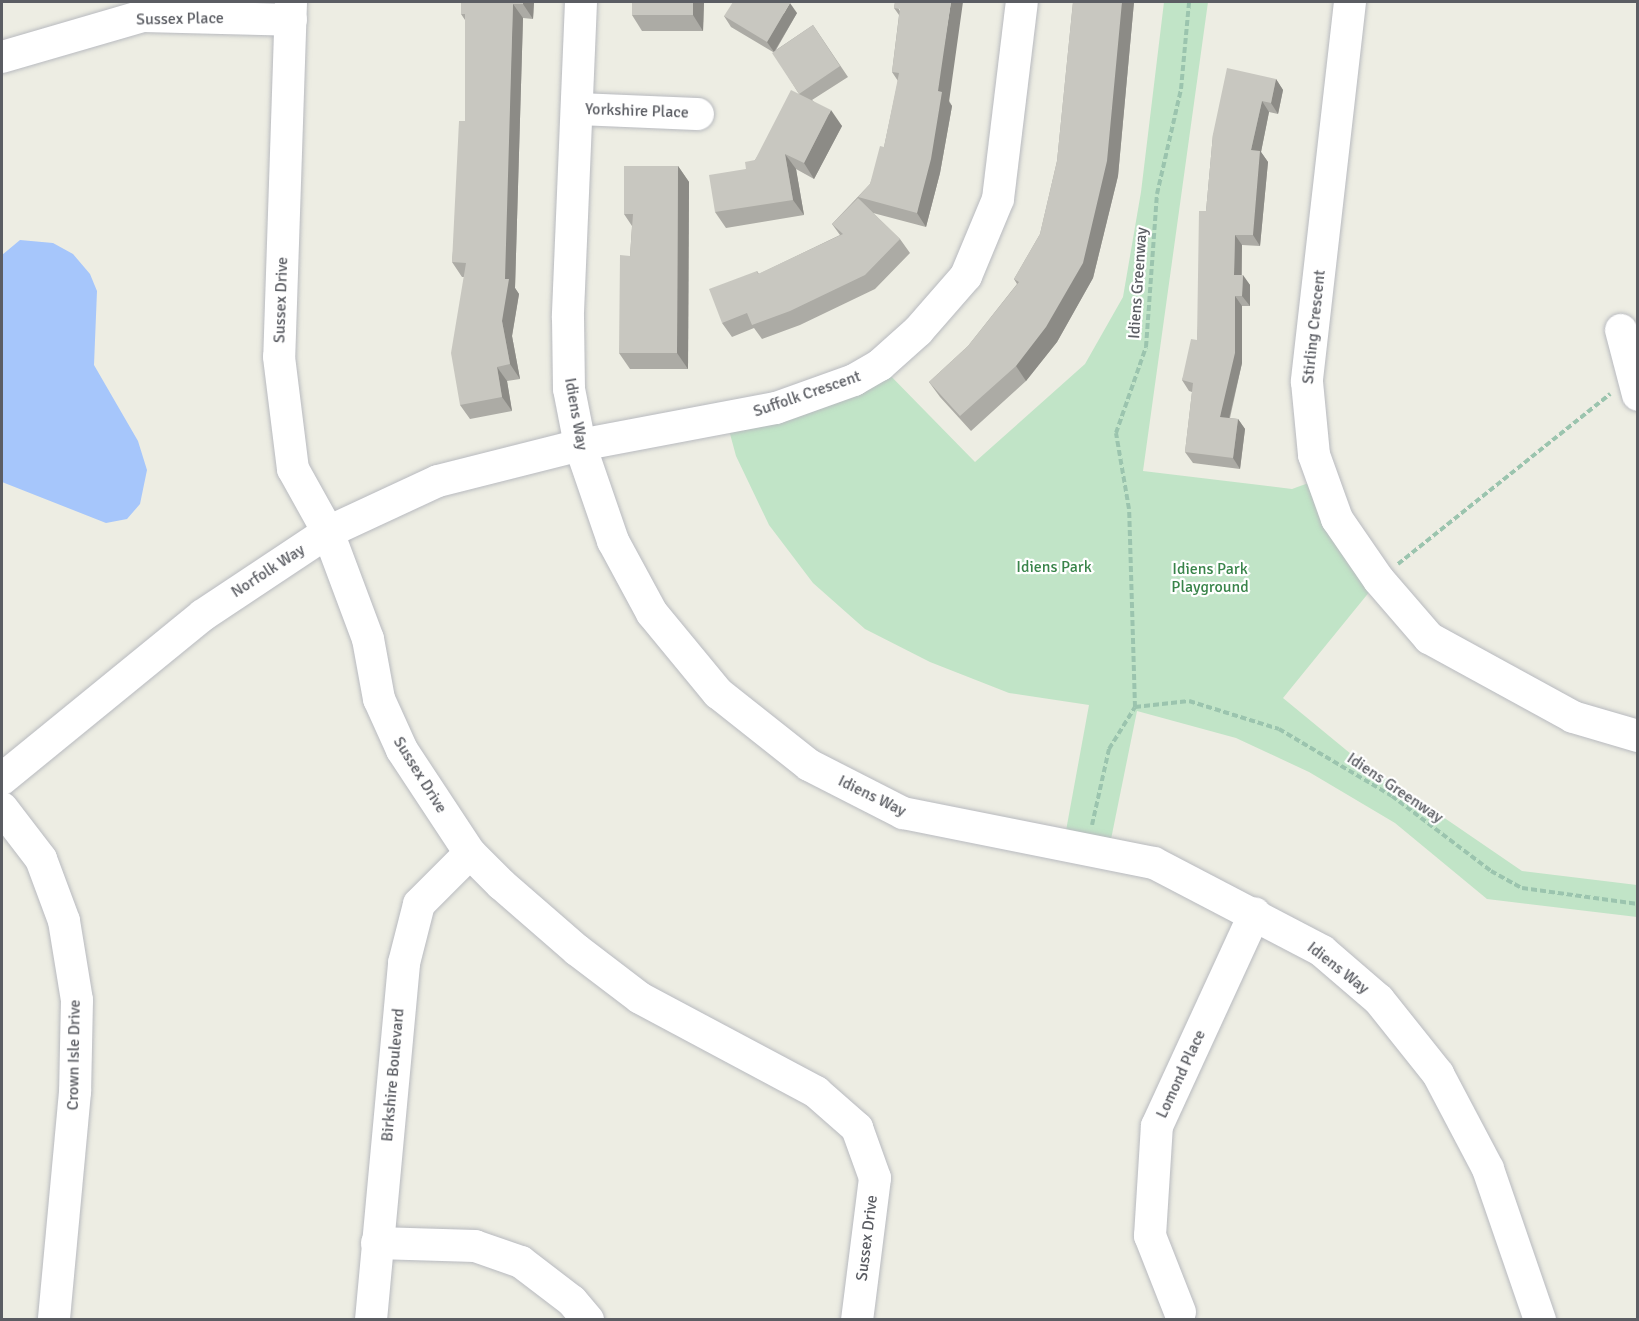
<!DOCTYPE html>
<html>
<head>
<meta charset="utf-8">
<style>
	body { margin:0 }
	#map { position:relative; width:1639px; height:1321px; overflow:hidden; background:#edede3; font-family:Signika,sans-serif }
	div>[style] { position:absolute }
	[style*='--x'] { left:calc(var(--x)*1px); top:calc(var(--y)*1px); width:calc(var(--w)*1px); rotate:calc(var(--a)*1deg) }
	.green>* { inset:0; background:#c1e4c7 }
	.water>* { inset:0; background:#a6c6fb }
	.path>* { height:4px; margin-top:-2px; transform-origin:0; background:repeating-linear-gradient(90deg,#9bc4ae 0 6px,transparent 0 9px) }
	.roads { filter:drop-shadow(0 0 2px #b8babf) drop-shadow(0 0 2px #b8babf) }
	.minor>* { height:32px; margin:-16px; padding:0 16px; transform-origin:16px; border-radius:16px; background:#fff }
	.wall>* { inset:0; background:#acaba5 }
	.shaded-wall>* { inset:0; background:#8c8b86 }
	.building>* { inset:0; background:#c8c7c0 }
	span { translate:-50% -50%; white-space:nowrap; text-align:center; line-height:1.15; -webkit-text-stroke:4.5px #fff; paint-order:stroke }
	.street-label { font-size:16px; color:#5b5d63 }
	.park-label { font-size:16px; color:#39844a }
	.frame { position:absolute; inset:0; border:3px solid #5b5d63; pointer-events:none }
</style>
</head>
<body>
<div id="map">
	<div class="green">
		<i style="clip-path:polygon(1164px 2px,1208px 2px,1143px 471px,1292px 489px,1322px 478px,1379px 580px,1283px 698px,1351px 754px,1522px 871px,1637px 885px,1637px 917px,1487px 899px,1395px 823px,1309px 772px,1236px 738px,1137px 711px,1108px 854px,1063px 847px,1089px 705px,1009px 693px,930px 662px,865px 629px,813px 583px,769px 525px,736px 456px,726px 419px,880px 365px,975px 462px,1085px 364px,1123px 297px,1141px 192px)"></i>
	</div>
	<div class="water">
		<i style="clip-path:polygon(20px 240px,53px 243px,73px 254px,90px 274px,97px 291px,94px 365px,138px 441px,147px 470px,140px 504px,127px 519px,106px 523px,2px 482px,2px 255px)"></i>
	</div>
	<div class="path">
		<i style="--x:1398;--y:564;--w:272;--a:-38.7"></i>
		<i style="--x:1135;--y:707;--w:198;--a:-91.7"></i>
		<i style="--x:1129;--y:509;--w:77;--a:-99.7"></i>
		<i style="--x:1116;--y:433;--w:91;--a:-70.8"></i>
		<i style="--x:1146;--y:347;--w:153;--a:-85.9"></i>
		<i style="--x:1157;--y:194;--w:108;--a:-77.1"></i>
		<i style="--x:1181;--y:89;--w:87;--a:-84.7"></i>
		<i style="--x:1092;--y:825;--w:78;--a:-77.4"></i>
		<i style="--x:1109;--y:749;--w:49;--a:-58.2"></i>
		<i style="--x:1135;--y:707;--w:54;--a:-6.3"></i>
		<i style="--x:1189;--y:701;--w:94;--a:17.3"></i>
		<i style="--x:1279;--y:729;--w:131;--a:30.7"></i>
		<i style="--x:1392;--y:796;--w:124;--a:37.1"></i>
		<i style="--x:1491;--y:871;--w:35;--a:29"></i>
		<i style="--x:1522;--y:888;--w:117;--a:7.9"></i>
	</div>
	<div class="roads">
		<div class="minor">
			<i style="--x:291;--y:2;--w:355;--a:91.9"></i>
			<i style="--x:279;--y:357;--w:113;--a:82.9"></i>
			<i style="--x:293;--y:469;--w:72;--a:60.9"></i>
			<i style="--x:328;--y:532;--w:114;--a:69.5"></i>
			<i style="--x:368;--y:639;--w:61;--a:79.6"></i>
			<i style="--x:379;--y:699;--w:56;--a:65.7"></i>
			<i style="--x:402;--y:750;--w:123;--a:56.6"></i>
			<i style="--x:470;--y:853;--w:44;--a:45"></i>
			<i style="--x:501;--y:884;--w:101;--a:41"></i>
			<i style="--x:577;--y:950;--w:79;--a:37.3"></i>
			<i style="--x:640;--y:998;--w:200;--a:28.1"></i>
			<i style="--x:816;--y:1092;--w:55;--a:41.3"></i>
			<i style="--x:857;--y:1128;--w:53;--a:70.2"></i>
			<i style="--x:875;--y:1178;--w:143;--a:97.2"></i>
			<i style="--x:581;--y:2;--w:316;--a:92.4"></i>
			<i style="--x:568;--y:318;--w:71;--a:89.2"></i>
			<i style="--x:569;--y:389;--w:57;--a:78.9"></i>
			<i style="--x:580;--y:445;--w:102;--a:71"></i>
			<i style="--x:613;--y:541;--w:82;--a:61.6"></i>
			<i style="--x:652;--y:613;--w:104;--a:50.5"></i>
			<i style="--x:718;--y:693;--w:116;--a:38.4"></i>
			<i style="--x:809;--y:765;--w:106;--a:27.1"></i>
			<i style="--x:903;--y:813;--w:256;--a:11.3"></i>
			<i style="--x:1154;--y:863;--w:190;--a:27.6"></i>
			<i style="--x:1322;--y:951;--w:75;--a:40.7"></i>
			<i style="--x:1379;--y:1000;--w:95;--a:51.4"></i>
			<i style="--x:1438;--y:1074;--w:107;--a:62.2"></i>
			<i style="--x:1488;--y:1169;--w:160;--a:71"></i>
			<i style="--x:1350;--y:2;--w:382;--a:96.5"></i>
			<i style="--x:1307;--y:382;--w:73;--a:84.5"></i>
			<i style="--x:1314;--y:455;--w:68;--a:70.2"></i>
			<i style="--x:1337;--y:519;--w:74;--a:55.5"></i>
			<i style="--x:1379;--y:580;--w:77;--a:49.2"></i>
			<i style="--x:1429;--y:638;--w:164;--a:28.7"></i>
			<i style="--x:1573;--y:717;--w:68;--a:16.3"></i>
			<i style="--x:2;--y:57;--w:147;--a:-16.2"></i>
			<i style="--x:143;--y:16;--w:148;--a:1.5"></i>
			<i style="--x:577;--y:109;--w:121;--a:2.4"></i>
			<i style="--x:1621;--y:330;--w:67;--a:75.3"></i>
			<i style="--x:2;--y:779;--w:259;--a:-39.2"></i>
			<i style="--x:203;--y:615;--w:150;--a:-33.6"></i>
			<i style="--x:328;--y:532;--w:121;--a:-24.9"></i>
			<i style="--x:438;--y:481;--w:146;--a:-14.2"></i>
			<i style="--x:580;--y:445;--w:199;--a:-10.7"></i>
			<i style="--x:776;--y:408;--w:83;--a:-19.7"></i>
			<i style="--x:854;--y:380;--w:30;--a:-30"></i>
			<i style="--x:880;--y:365;--w:51;--a:-41.8"></i>
			<i style="--x:918;--y:331;--w:73;--a:-48.9"></i>
			<i style="--x:966;--y:276;--w:83;--a:-67.4"></i>
			<i style="--x:998;--y:199;--w:198;--a:-83.1"></i>
			<i style="--x:2;--y:808;--w:64;--a:52.6"></i>
			<i style="--x:41;--y:859;--w:66;--a:69.6"></i>
			<i style="--x:64;--y:921;--w:80;--a:80.7"></i>
			<i style="--x:77;--y:1000;--w:92;--a:91.2"></i>
			<i style="--x:75;--y:1092;--w:229;--a:95.3"></i>
			<i style="--x:377;--y:1243;--w:98;--a:1.8"></i>
			<i style="--x:475;--y:1246;--w:49;--a:19.2"></i>
			<i style="--x:521;--y:1262;--w:64;--a:37.4"></i>
			<i style="--x:572;--y:1301;--w:25;--a:50"></i>
			<i style="--x:1180;--y:1312;--w:82;--a:-111.5"></i>
			<i style="--x:1150;--y:1236;--w:110;--a:-86.4"></i>
			<i style="--x:1157;--y:1126;--w:234;--a:-65.3"></i>
			<i style="--x:371;--y:1320;--w:359;--a:-84.7"></i>
			<i style="--x:404;--y:963;--w:61;--a:-75.7"></i>
			<i style="--x:419;--y:904;--w:72;--a:-45"></i>
		</div>
	</div>
	<div class="wall">
		<i style="clip-path:polygon(461px 2px,534px 2px,533px 19px,523px 18px,515px 288px,519px 294px,512px 336px,520px 379px,507px 381px,512px 411px,470px 419px,460px 405px,464px 277px,462px 277px,452px 262px,465px 121px,465px 20px,461px 14px)"></i>
		<i style="clip-path:polygon(704px 2px,703px 31px,642px 31px,632px 15px)"></i>
		<i style="clip-path:polygon(895px 2px,952px 106px,940px 173px,926px 227px,873px 213px,900px 239px,910px 253px,875px 289px,800px 325px,762px 339px,754px 328px,732px 337px,722px 323px,757px 271px,759px 274px,840px 235px,832px 224px,870px 184px,884px 147px,898px 81px,892px 72px,899px 15px,894px 8px)"></i>
		<i style="clip-path:polygon(1073px 2px,1134px 2px,1118px 176px,1093px 278px,1057px 342px,1026px 381px,971px 431px,940px 397px,929px 382px,968px 346px,1017px 284px,1014px 279px,1040px 234px,1057px 161px)"></i>
		<i style="clip-path:polygon(797px 13px,776px 50px,813px 25px,848px 77px,812px 100px,842px 126px,814px 179px,796px 169px,804px 215px,726px 228px,715px 212px,746px 169px,755px 160px,799px 94px,773px 52px,731px 27px,724px 16px)"></i>
		<i style="clip-path:polygon(1276px 79px,1283px 90px,1278px 114px,1269px 112px,1261px 152px,1268px 162px,1260px 246px,1242px 245px,1242px 275px,1250px 285px,1250px 306px,1242px 306px,1242px 363px,1230px 418px,1238px 419px,1245px 429px,1240px 469px,1193px 463px,1185px 452px,1192px 392px,1189px 391px,1182px 380px,1197px 340px,1206px 211px,1213px 134px)"></i>
		<i style="clip-path:polygon(678px 166px,689px 182px,688px 369px,630px 369px,619px 353px,630px 256px,632px 226px,624px 214px)"></i>
	</div>
	<div class="shaded-wall">
		<i style="clip-path:polygon(523px 2px,534px 2px,533px 19px,523px 4px)"></i>
		<i style="clip-path:polygon(693px 2px,704px 2px,703px 31px,693px 15px)"></i>
		<i style="clip-path:polygon(951px 2px,963px 2px,949px 102px,952px 106px,940px 173px,926px 227px,917px 213px)"></i>
		<i style="clip-path:polygon(1122px 2px,1134px 2px,1118px 176px,1093px 278px,1057px 342px,1026px 381px,1016px 366px)"></i>
		<i style="clip-path:polygon(790px 3px,797px 13px,774px 52px,767px 42px)"></i>
		<i style="clip-path:polygon(513px 4px,523px 18px,515px 288px,519px 294px,512px 336px,520px 379px,510px 364px,502px 321px)"></i>
		<i style="clip-path:polygon(1276px 79px,1283px 90px,1278px 114px,1271px 103px)"></i>
		<i style="clip-path:polygon(1262px 101px,1269px 112px,1261px 152px,1268px 162px,1260px 246px,1253px 235px,1251px 150px)"></i>
		<i style="clip-path:polygon(831px 110px,842px 126px,814px 179px,804px 163px)"></i>
		<i style="clip-path:polygon(785px 154px,796px 169px,804px 215px,793px 200px)"></i>
		<i style="clip-path:polygon(678px 166px,689px 182px,688px 369px,677px 353px)"></i>
		<i style="clip-path:polygon(1235px 235px,1242px 245px,1241px 285px,1234px 275px)"></i>
		<i style="clip-path:polygon(1243px 275px,1250px 285px,1250px 306px,1242px 296px)"></i>
		<i style="clip-path:polygon(1235px 296px,1242px 306px,1242px 363px,1227px 427px,1220px 417px)"></i>
		<i style="clip-path:polygon(497px 367px,507px 381px,512px 411px,502px 397px)"></i>
		<i style="clip-path:polygon(1238px 419px,1245px 429px,1240px 469px,1233px 458px)"></i>
	</div>
	<div class="building">
		<i style="clip-path:polygon(461px 2px,523px 2px,523px 4px,513px 4px,505px 279px,509px 279px,502px 321px,510px 364px,497px 367px,502px 397px,460px 405px,451px 353px,466px 263px,452px 262px,459px 121px,465px 121px,465px 14px,461px 14px)"></i>
		<i style="clip-path:polygon(632px 2px,693px 2px,693px 15px,632px 15px)"></i>
		<i style="clip-path:polygon(733px 2px,787px 2px,790px 3px,767px 42px,724px 16px)"></i>
		<i style="clip-path:polygon(895px 2px,951px 2px,938px 91px,942px 92px,931px 159px,917px 213px,858px 197px,870px 184px,880px 146px,884px 147px,899px 73px,892px 72px,900px 9px,894px 8px)"></i>
		<i style="clip-path:polygon(1073px 2px,1122px 2px,1107px 161px,1083px 263px,1046px 327px,1016px 366px,960px 416px,929px 382px,968px 346px,1019px 282px,1014px 279px,1040px 234px,1057px 161px)"></i>
		<i style="clip-path:polygon(813px 25px,840px 66px,799px 94px,772px 53px)"></i>
		<i style="clip-path:polygon(1227px 68px,1276px 79px,1271px 103px,1262px 101px,1251px 150px,1260px 151px,1253px 235px,1235px 235px,1234px 275px,1243px 275px,1242px 296px,1235px 296px,1235px 353px,1220px 417px,1238px 419px,1233px 458px,1185px 452px,1193px 383px,1182px 380px,1191px 339px,1197px 340px,1199px 211px,1206px 211px,1213px 134px)"></i>
		<i style="clip-path:polygon(791px 90px,831px 110px,804px 163px,785px 154px,793px 200px,715px 212px,709px 175px,746px 169px,745px 162px,755px 160px)"></i>
		<i style="clip-path:polygon(624px 166px,678px 166px,677px 353px,619px 353px,620px 255px,630px 256px,633px 214px,624px 214px)"></i>
		<i style="clip-path:polygon(858px 198px,900px 239px,865px 275px,790px 311px,752px 325px,747px 313px,722px 323px,709px 289px,757px 271px,758px 274px,843px 234px,832px 224px)"></i>
	</div>
	<div class="street-label">
		<span style="left:180px;top:19px;rotate:-1deg">Sussex Place</span>
		<span style="left:637px;top:111px;rotate:2deg">Yorkshire Place</span>
		<span style="left:1138px;top:283px;rotate:-86deg">Idiens Greenway</span>
		<span style="left:281px;top:300px;rotate:-88deg">Sussex Drive</span>
		<span style="left:1314px;top:327px;rotate:-84deg">Stirling Crescent</span>
		<span style="left:807px;top:394px;rotate:-19deg">Suffolk Crescent</span>
		<span style="left:576px;top:414px;rotate:80deg">Idiens Way</span>
		<span style="left:268px;top:571px;rotate:-33deg">Norfolk Way</span>
		<span style="left:420px;top:775px;rotate:58deg">Sussex Drive</span>
		<span style="left:1395px;top:788px;rotate:34deg">Idiens Greenway</span>
		<span style="left:872px;top:796px;rotate:26deg">Idiens Way</span>
		<span style="left:1338px;top:968px;rotate:38deg">Idiens Way</span>
		<span style="left:74px;top:1055px;rotate:-89deg">Crown Isle Drive</span>
		<span style="left:1181px;top:1074px;rotate:-65deg">Lomond Place</span>
		<span style="left:393px;top:1075px;rotate:-85deg">Birkshire Boulevard</span>
		<span style="left:867px;top:1238px;rotate:-83deg">Sussex Drive</span>
	</div>
	<div class="park-label">
		<span style="left:1054px;top:567px">Idiens Park</span>
		<span style="left:1210px;top:578px">Idiens Park<br>Playground</span>
	</div>
	<div class="frame"></div>
</div>
</body>
</html>
